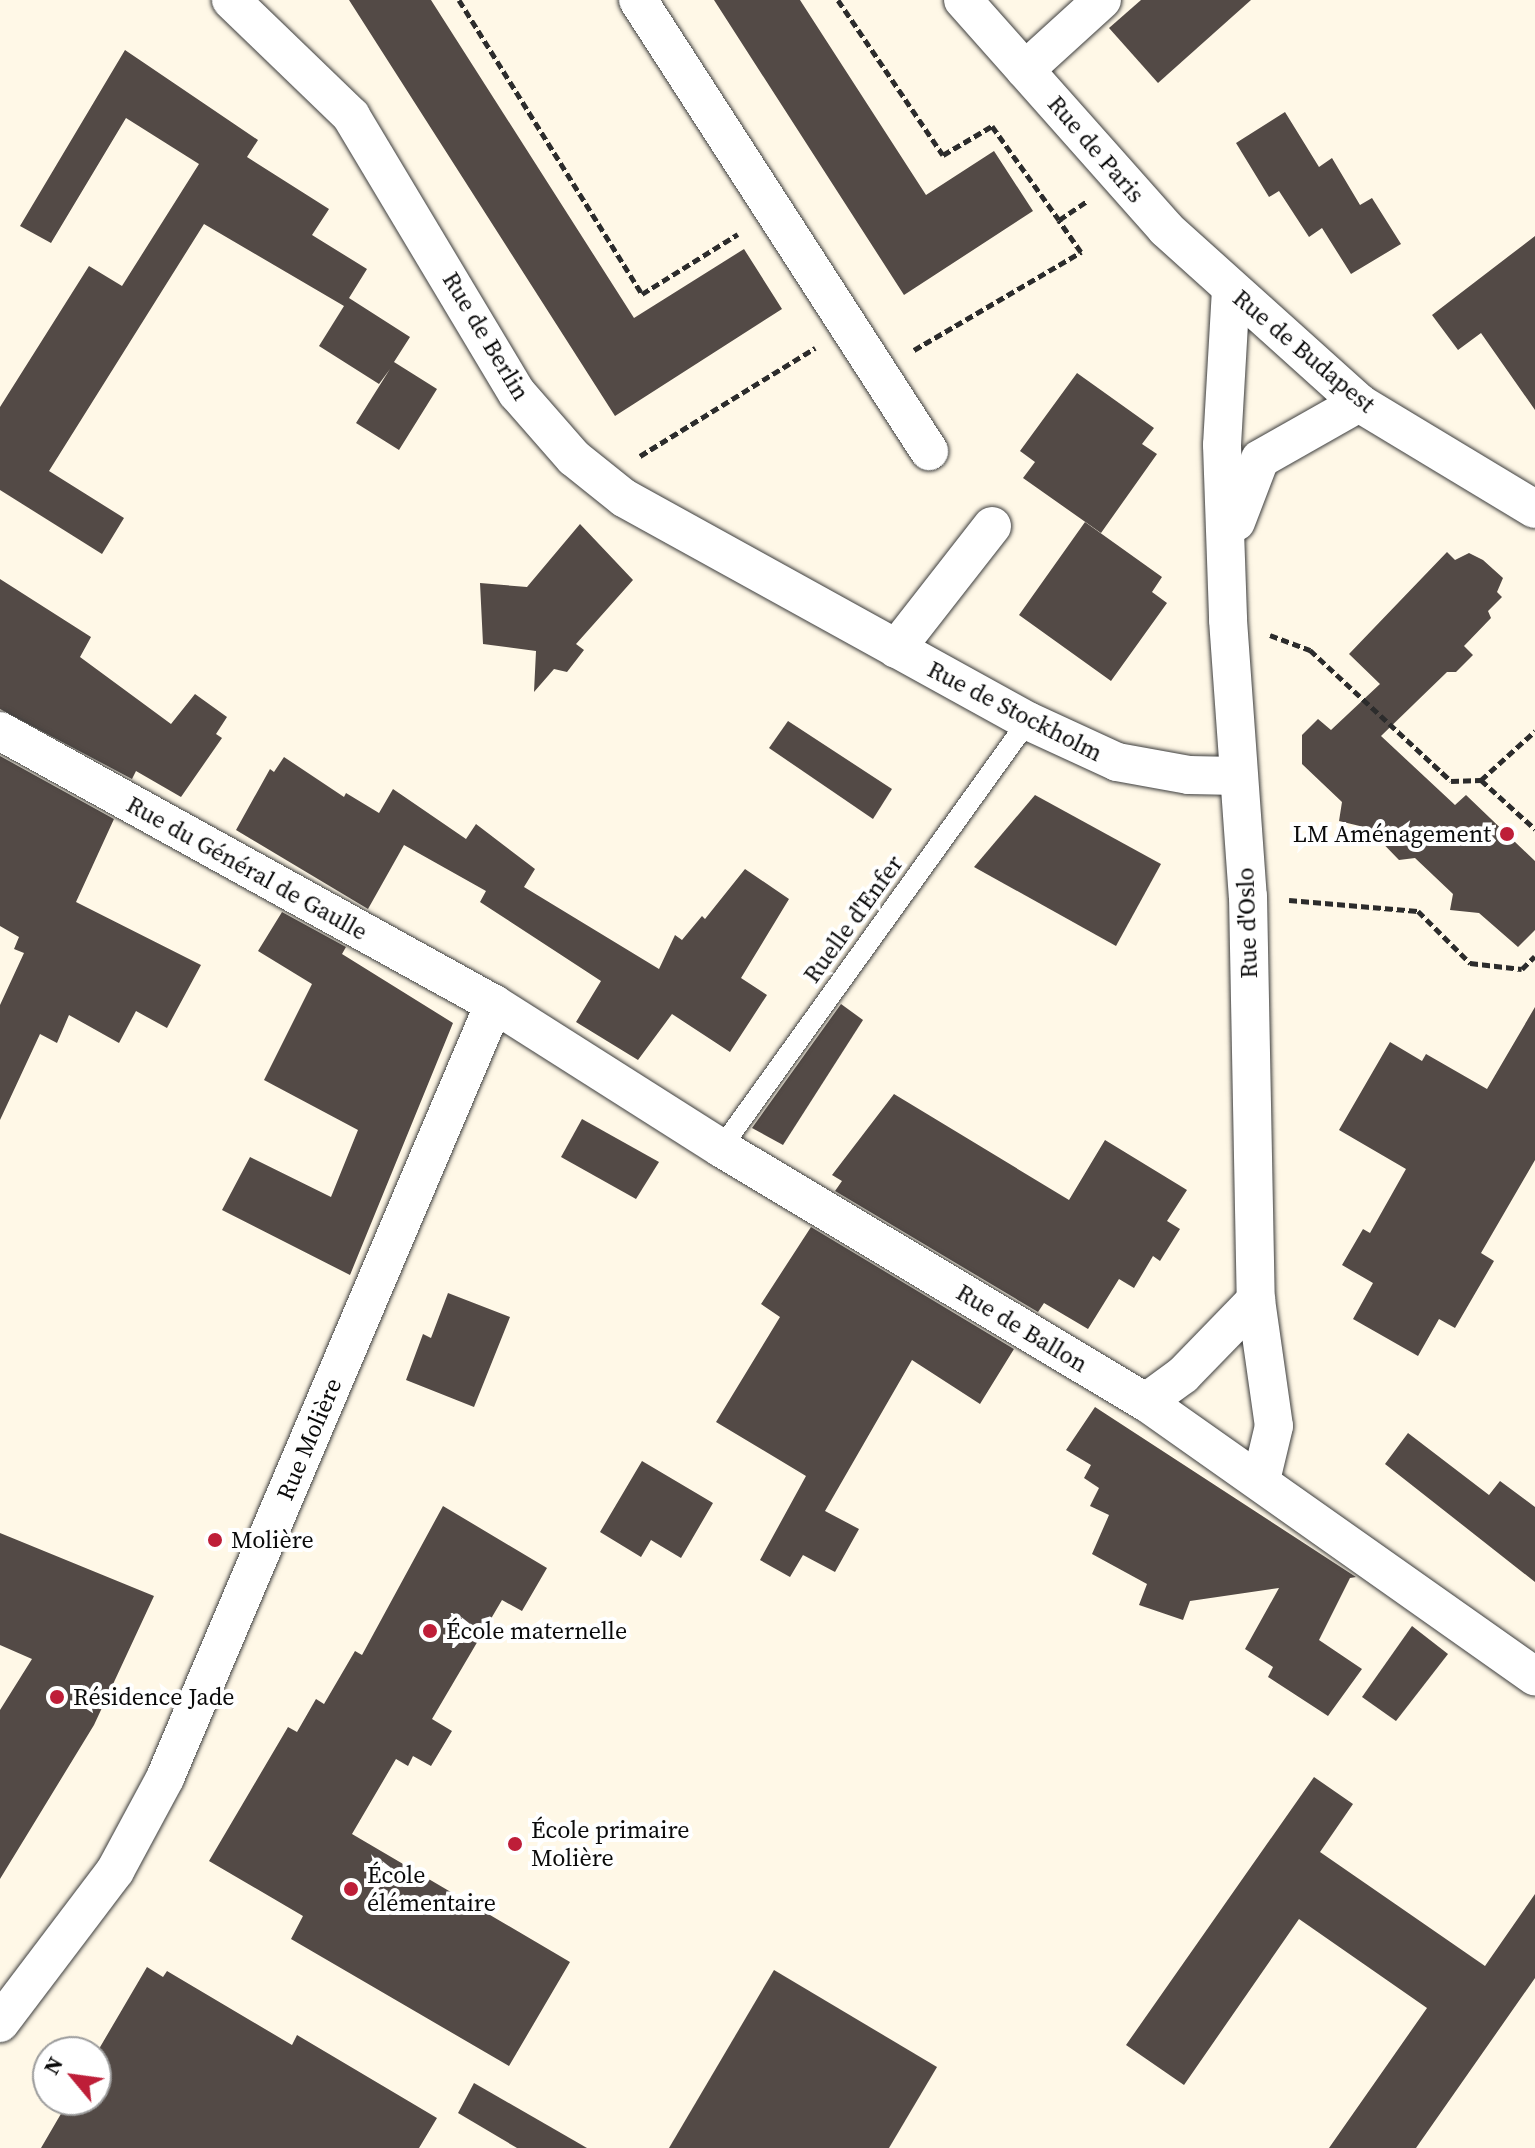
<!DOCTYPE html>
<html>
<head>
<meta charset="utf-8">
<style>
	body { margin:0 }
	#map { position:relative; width:1535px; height:2148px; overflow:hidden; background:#fff8e7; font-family:"Source Serif 4",serif }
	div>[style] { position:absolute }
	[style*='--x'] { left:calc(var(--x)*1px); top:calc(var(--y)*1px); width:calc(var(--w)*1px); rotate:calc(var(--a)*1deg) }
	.building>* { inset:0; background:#534a46 }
	.path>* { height:5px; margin-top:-2.5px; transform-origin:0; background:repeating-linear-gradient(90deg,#2c2c2c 0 8px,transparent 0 12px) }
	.roads { filter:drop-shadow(0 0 2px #3d3d3d) drop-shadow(0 0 2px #3d3d3d) }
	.service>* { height:20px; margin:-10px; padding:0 10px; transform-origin:10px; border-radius:10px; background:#fff }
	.minor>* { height:38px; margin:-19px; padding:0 19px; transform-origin:19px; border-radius:19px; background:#fff }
	.dots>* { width:22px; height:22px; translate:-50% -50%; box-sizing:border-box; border:4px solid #fff; border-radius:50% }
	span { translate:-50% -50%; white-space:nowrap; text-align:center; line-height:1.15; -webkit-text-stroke:8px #fff; paint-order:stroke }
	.street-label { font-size:24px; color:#0a0a0a }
	.poi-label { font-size:24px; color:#0a0a0a }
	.right { translate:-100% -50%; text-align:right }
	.left { translate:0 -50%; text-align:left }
	.north { position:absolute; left:32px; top:2036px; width:80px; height:80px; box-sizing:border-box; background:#fff; border:2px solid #9d9d9d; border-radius:50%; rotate:299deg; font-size:22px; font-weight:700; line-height:32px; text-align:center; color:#0a0a0a }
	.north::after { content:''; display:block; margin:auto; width:28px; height:36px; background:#be1e38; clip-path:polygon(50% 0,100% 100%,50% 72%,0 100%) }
</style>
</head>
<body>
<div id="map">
	<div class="building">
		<i style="clip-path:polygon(349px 0,431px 0,634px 318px,744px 249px,782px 309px,615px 416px)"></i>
		<i style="clip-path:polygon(714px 0,800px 0,926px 195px,994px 151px,1033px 211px,904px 295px)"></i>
		<i style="clip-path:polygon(1141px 0,1251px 0,1158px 83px,1109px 28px)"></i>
		<i style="clip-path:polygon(125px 50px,258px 140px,247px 157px,329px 209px,312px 235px,367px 269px,349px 298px,410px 337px,394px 362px,437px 389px,399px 450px,356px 423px,390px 369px,379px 384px,319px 346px,344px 306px,204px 224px,49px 471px,124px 518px,102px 554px,0 490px,0 407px,89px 266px,122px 286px,199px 164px,126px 118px,51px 243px,20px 226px)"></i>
		<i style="clip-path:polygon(1285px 112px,1319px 167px,1332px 158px,1360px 205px,1372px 198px,1401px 244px,1351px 274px,1322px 228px,1309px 237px,1279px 191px,1269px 197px,1236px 143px)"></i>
		<i style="clip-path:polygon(1535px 236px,1535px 410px,1481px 333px,1458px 350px,1432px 315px)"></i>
		<i style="clip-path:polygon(1077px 373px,1154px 428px,1142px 444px,1157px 454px,1101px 533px,1023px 478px,1035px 462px,1020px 451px)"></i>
		<i style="clip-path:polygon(1085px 522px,1162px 577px,1152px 592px,1167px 603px,1111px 681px,1019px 615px)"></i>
		<i style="clip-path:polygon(580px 524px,633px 580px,576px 644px,584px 650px,567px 672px,554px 669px,534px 692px,536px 651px,483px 644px,480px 583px,527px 587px)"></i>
		<i style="clip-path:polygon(1447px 552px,1455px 560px,1469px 553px,1483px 560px,1503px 578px,1497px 592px,1502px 597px,1488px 611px,1491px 618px,1464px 646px,1473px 655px,1456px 672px,1447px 672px,1381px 736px,1455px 805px,1466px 795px,1535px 861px,1535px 930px,1518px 947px,1479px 913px,1450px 910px,1453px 894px,1415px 858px,1399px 860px,1368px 828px,1339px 821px,1342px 802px,1302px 764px,1302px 735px,1318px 719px,1331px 730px,1380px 684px,1349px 654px)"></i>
		<i style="clip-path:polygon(0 579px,91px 637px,80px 657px,171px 724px,195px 694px,227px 717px,216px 734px,222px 738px,181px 797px,136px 771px,132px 779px,0 709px)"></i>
		<i style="clip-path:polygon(788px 721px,892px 789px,873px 819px,769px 748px)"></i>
		<i style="clip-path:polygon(0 756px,114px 819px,76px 902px,201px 965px,167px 1028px,136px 1011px,119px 1043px,69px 1015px,57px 1043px,40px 1034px,0 1120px,0 1005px,24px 953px,14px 949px,19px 937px,0 926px)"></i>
		<i style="clip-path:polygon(284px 757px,344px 797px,346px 793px,379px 813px,393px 789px,466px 839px,476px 824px,535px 869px,524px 887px,659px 969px,675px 935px,682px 940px,702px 916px,705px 919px,745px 869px,789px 899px,741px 978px,767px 995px,730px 1052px,672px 1014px,638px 1060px,576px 1022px,601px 981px,480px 902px,486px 891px,404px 845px,368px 909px,236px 830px,270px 769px,274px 772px)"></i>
		<i style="clip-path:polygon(1035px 795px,1161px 864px,1116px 946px,974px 867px)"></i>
		<i style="clip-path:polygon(282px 912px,346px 947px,342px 954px,453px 1023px,350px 1275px,222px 1210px,250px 1157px,331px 1197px,358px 1130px,264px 1080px,312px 984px,258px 951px)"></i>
		<i style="clip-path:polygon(841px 1004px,863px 1020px,783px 1145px,752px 1128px)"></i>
		<i style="clip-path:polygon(1535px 1007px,1535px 1160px,1481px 1253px,1494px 1261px,1455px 1328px,1439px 1319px,1418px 1356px,1353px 1319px,1373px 1283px,1342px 1265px,1363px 1229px,1370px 1233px,1406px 1169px,1339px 1130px,1390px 1042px,1422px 1061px,1426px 1054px,1487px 1089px)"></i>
		<i style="clip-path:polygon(894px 1094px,1069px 1200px,1105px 1140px,1187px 1190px,1167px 1221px,1180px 1229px,1160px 1261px,1153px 1256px,1134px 1288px,1119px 1279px,1088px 1329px,1044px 1303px,1038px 1312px,835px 1191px,842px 1181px,832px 1175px)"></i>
		<i style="clip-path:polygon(582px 1119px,659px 1162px,636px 1199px,561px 1157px)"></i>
		<i style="clip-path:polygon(811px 1227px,1014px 1349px,980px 1404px,912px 1360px,825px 1511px,859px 1529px,835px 1572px,803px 1555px,790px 1577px,760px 1560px,806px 1476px,716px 1422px,780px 1317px,761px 1304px)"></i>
		<i style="clip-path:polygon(448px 1293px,510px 1317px,474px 1407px,406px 1380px,423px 1334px,431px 1338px)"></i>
		<i style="clip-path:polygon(1095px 1407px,1356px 1577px,1350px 1578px,1319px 1640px,1362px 1669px,1328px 1716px,1268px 1677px,1273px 1667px,1245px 1649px,1279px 1588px,1190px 1601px,1183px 1620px,1139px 1605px,1147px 1584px,1092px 1554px,1109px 1515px,1090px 1506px,1099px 1488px,1084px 1478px,1091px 1465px,1066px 1450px)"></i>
		<i style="clip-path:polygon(1408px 1433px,1489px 1495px,1500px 1481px,1535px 1507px,1535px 1582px,1385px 1464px)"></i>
		<i style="clip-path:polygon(642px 1461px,713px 1503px,681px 1558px,651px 1540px,641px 1557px,600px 1532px)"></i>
		<i style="clip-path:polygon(443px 1506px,547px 1568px,522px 1611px,502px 1600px,432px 1719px,452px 1731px,431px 1766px,413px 1756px,408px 1766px,396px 1759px,352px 1834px,570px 1962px,509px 2066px,291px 1939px,303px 1916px,209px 1861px,288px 1727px,297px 1732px,316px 1699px,324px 1704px,355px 1651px,362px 1655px)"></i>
		<i style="clip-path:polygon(0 1533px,154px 1596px,94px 1725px,0 1879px,0 1710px,32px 1659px,0 1645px)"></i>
		<i style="clip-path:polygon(1412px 1626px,1448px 1654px,1396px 1721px,1362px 1697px)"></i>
		<i style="clip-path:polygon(1314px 1777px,1353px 1804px,1320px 1852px,1485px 1966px,1535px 1894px,1535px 1978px,1416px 2148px,1329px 2148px,1427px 2008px,1299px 1919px,1184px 2085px,1126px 2045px)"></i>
		<i style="clip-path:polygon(147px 1967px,163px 1977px,167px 1971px,292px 2045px,297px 2035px,437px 2118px,419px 2148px,41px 2148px,69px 2100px,96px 2100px,96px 2054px)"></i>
		<i style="clip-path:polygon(774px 1970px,937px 2067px,889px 2148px,669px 2148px)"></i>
		<i style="clip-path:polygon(474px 2083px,587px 2148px,517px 2148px,458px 2113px)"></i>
	</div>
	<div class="path">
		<i style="--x:459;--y:0;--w:346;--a:58.1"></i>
		<i style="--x:642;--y:294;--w:113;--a:-32"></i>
		<i style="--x:838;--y:0;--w:187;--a:55.9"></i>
		<i style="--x:943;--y:155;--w:57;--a:-30.6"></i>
		<i style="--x:992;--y:126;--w:115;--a:54.5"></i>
		<i style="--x:914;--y:350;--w:194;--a:-30.4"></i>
		<i style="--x:1081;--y:252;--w:39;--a:-125"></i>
		<i style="--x:1059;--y:220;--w:34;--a:-34"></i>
		<i style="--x:640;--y:456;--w:206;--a:-31.7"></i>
		<i style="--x:1270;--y:635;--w:43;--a:20.6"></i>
		<i style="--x:1310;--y:650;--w:192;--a:42.9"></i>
		<i style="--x:1451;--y:781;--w:30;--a:-2"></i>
		<i style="--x:1481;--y:780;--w:73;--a:42.2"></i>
		<i style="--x:1481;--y:780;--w:73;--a:-42.2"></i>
		<i style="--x:1289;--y:900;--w:129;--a:4.9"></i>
		<i style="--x:1418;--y:911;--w:74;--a:45"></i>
		<i style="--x:1470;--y:963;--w:52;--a:6.6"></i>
		<i style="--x:1522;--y:969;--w:18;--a:-45"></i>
	</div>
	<div class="roads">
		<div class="service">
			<i style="--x:721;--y:1148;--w:526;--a:-54.29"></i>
		</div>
		<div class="minor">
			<i style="--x:231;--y:0;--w:167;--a:44"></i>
			<i style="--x:351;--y:116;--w:323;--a:59.1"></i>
			<i style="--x:517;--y:393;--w:86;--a:48.8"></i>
			<i style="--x:574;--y:458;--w:64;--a:38.7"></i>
			<i style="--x:624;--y:498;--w:461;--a:28.9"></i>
			<i style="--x:1028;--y:721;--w:98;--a:24.7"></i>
			<i style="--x:1117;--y:762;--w:73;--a:10.2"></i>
			<i style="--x:1189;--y:775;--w:48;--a:1.2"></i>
			<i style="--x:638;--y:0;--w:537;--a:57.17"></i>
			<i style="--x:963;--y:0;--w:306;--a:48.4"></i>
			<i style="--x:1166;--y:229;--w:260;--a:42"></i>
			<i style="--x:1359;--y:403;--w:205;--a:31.1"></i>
			<i style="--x:1025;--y:70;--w:104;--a:-42.3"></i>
			<i style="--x:1231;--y:289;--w:156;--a:93.3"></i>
			<i style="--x:1222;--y:445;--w:175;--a:88"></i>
			<i style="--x:1228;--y:620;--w:277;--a:85.9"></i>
			<i style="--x:1248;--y:896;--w:404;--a:88.9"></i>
			<i style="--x:1256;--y:1300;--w:127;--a:81.9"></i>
			<i style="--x:1274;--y:1426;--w:56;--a:103.5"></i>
			<i style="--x:1236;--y:522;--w:67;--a:-69.1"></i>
			<i style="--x:1260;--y:459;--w:114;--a:-29.5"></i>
			<i style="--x:896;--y:649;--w:156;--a:-52"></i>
			<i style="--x:0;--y:731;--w:564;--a:28.93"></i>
			<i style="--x:494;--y:1004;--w:269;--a:32.4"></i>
			<i style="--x:721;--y:1148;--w:495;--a:30.9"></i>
			<i style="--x:1146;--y:1402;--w:476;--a:35.2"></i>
			<i style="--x:1146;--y:1402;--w:46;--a:-36.1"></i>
			<i style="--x:1183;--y:1375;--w:105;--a:-45.8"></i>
			<i style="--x:0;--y:2023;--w:191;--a:-52.9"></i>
			<i style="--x:115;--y:1871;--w:106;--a:-61.7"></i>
			<i style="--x:165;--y:1778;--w:841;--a:-66.97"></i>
		</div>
	</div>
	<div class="dots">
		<i style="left:1507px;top:834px;background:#be1e38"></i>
		<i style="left:215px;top:1540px;background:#be1e38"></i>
		<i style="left:430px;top:1631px;background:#be1e38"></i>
		<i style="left:57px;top:1697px;background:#be1e38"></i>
		<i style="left:515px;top:1844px;background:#be1e38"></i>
		<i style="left:351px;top:1889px;background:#be1e38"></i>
	</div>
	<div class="street-label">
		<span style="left:1096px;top:149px;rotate:49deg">Rue de Paris</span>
		<span style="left:486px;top:336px;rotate:59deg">Rue de Berlin</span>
		<span style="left:1304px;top:351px;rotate:40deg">Rue de Budapest</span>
		<span style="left:1015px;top:711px;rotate:27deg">Rue de Stockholm</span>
		<span style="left:247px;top:868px;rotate:29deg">Rue du Général de Gaulle</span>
		<span style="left:853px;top:919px;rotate:-54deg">Ruelle d'Enfer</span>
		<span style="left:1247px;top:923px;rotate:-92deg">Rue d'Oslo</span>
		<span style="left:1022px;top:1328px;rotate:31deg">Rue de Ballon</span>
		<span style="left:309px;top:1439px;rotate:-67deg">Rue Molière</span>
	</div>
	<div class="poi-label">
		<span class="right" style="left:1491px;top:834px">LM Aménagement</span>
		<span class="left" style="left:231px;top:1540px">Molière</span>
		<span class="left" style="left:446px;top:1631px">École maternelle</span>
		<span class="left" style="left:73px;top:1697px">Résidence Jade</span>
		<span class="left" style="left:531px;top:1844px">École primaire<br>Molière</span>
		<span class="left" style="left:367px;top:1889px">École<br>élémentaire</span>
	</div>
	<div class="north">N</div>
</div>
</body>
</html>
